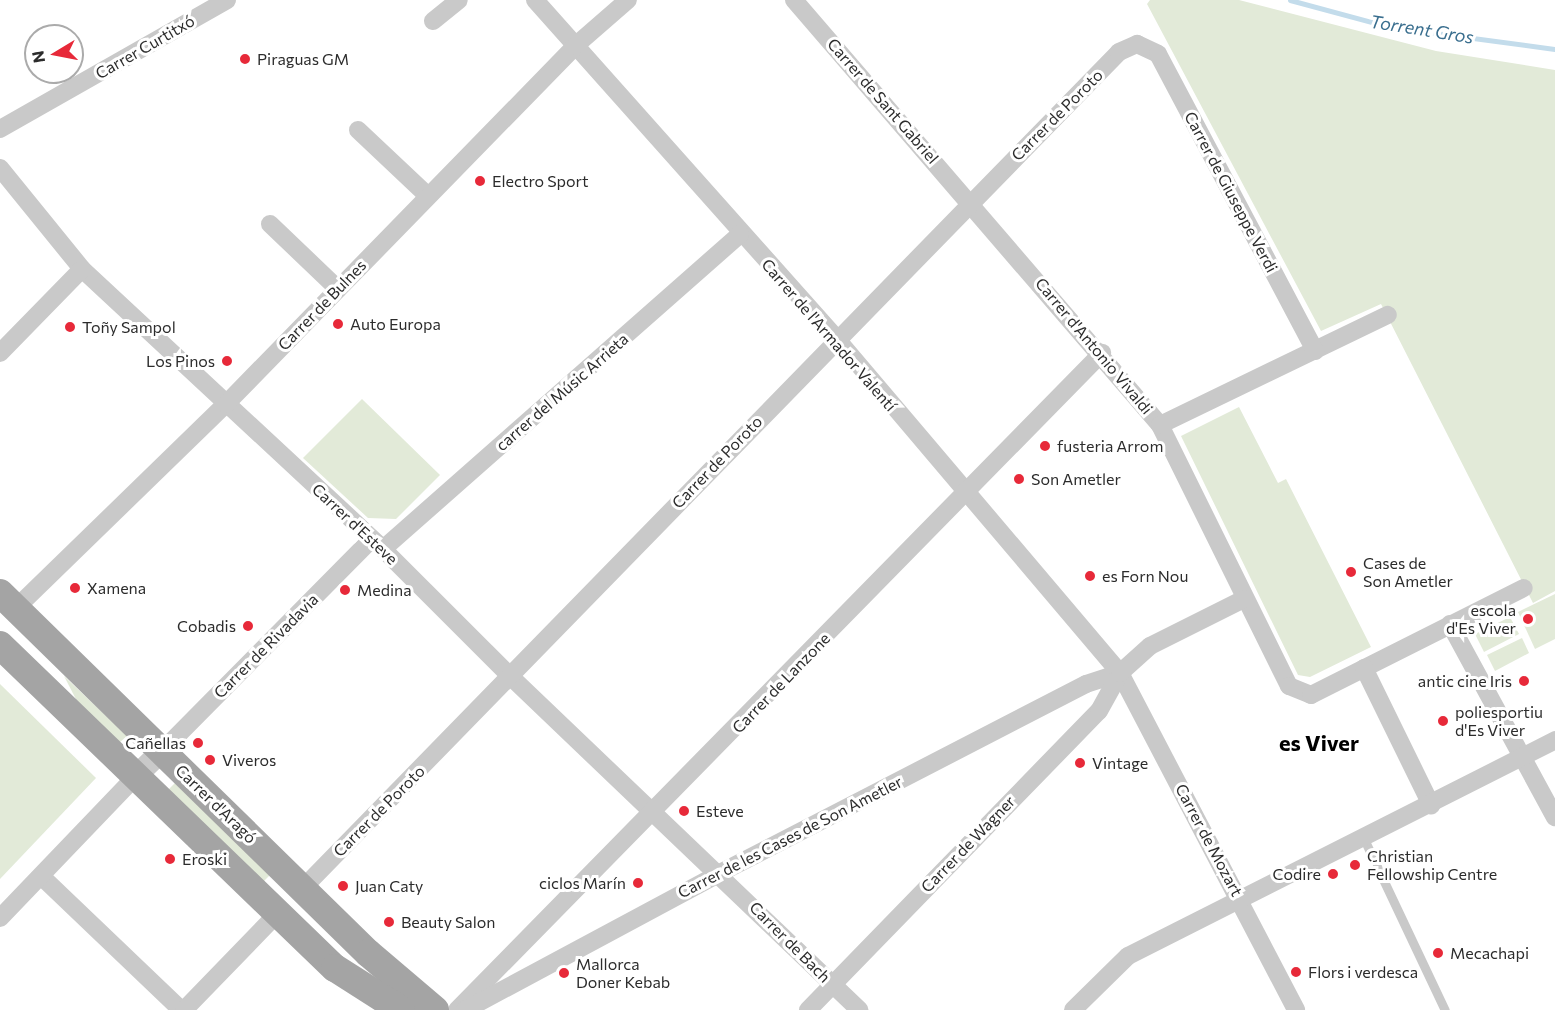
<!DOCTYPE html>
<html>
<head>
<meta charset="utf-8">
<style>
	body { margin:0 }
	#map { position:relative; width:1555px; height:1010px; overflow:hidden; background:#fff; font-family:Commissioner,sans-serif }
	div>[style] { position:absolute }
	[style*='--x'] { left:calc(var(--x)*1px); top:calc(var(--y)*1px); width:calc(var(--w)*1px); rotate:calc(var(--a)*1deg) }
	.green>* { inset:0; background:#e2ead8 }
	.stream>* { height:5px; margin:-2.5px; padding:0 2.5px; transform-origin:2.5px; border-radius:2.5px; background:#c3dceb }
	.service>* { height:9px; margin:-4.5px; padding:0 4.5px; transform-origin:4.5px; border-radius:4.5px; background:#c9c9c9 }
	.minor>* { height:18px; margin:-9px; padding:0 9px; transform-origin:9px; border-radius:9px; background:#c9c9c9 }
	.tertiary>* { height:22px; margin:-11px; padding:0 11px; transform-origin:11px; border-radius:11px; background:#c9c9c9 }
	.primary>* { height:28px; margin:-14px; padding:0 14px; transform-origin:14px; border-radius:14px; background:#a4a4a4 }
	.dots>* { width:16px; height:16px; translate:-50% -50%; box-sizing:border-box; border:3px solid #fff; border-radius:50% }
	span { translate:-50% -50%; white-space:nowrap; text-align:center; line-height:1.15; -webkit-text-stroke:6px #fff; paint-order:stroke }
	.street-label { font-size:16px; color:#2c2c2c }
	.poi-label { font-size:16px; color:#2c2c2c }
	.left { translate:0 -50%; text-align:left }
	.right { translate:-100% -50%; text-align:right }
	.water-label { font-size:18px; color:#396e8e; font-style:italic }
	.district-label { font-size:22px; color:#000; font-weight:700 }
	.north { position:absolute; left:24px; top:24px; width:60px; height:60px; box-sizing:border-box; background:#fff; border:2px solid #ababab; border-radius:50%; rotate:260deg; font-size:16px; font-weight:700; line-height:24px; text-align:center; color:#2c2c2c }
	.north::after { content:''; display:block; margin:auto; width:21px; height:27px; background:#e72939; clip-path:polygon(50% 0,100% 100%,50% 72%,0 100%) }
</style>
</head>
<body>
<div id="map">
	<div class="green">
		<i style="clip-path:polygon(1150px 0,1239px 0,1436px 51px,1555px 70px,1555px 591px,1533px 603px,1381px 304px,1321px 331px,1147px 4px)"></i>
		<i style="clip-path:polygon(362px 399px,440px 475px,396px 519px,368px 518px,303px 458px)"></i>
		<i style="clip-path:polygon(1239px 407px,1278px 483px,1286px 479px,1371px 647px,1310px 677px,1298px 675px,1181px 436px)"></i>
		<i style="clip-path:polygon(1555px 594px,1555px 639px,1535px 649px,1518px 612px)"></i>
		<i style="clip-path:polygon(1510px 617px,1519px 634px,1484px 652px,1475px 634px)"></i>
		<i style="clip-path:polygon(1522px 638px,1529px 653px,1495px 671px,1487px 655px)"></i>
		<i style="clip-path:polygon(64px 676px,127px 736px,119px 743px,80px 707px)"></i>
		<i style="clip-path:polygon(0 684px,96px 778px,0 879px)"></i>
		<i style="clip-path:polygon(175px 783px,271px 874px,263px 882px,168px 790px)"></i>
	</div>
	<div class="stream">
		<i style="--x:1290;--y:0;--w:104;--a:15.1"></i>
		<i style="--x:1390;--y:27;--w:166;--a:7.6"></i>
	</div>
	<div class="service">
		<i style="--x:1364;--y:839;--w:189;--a:64.7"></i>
	</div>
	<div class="minor">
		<i style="--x:535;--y:0;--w:453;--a:48.3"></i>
		<i style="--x:836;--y:338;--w:439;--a:49.7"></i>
		<i style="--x:1120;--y:673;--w:380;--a:62.4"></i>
		<i style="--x:794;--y:0;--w:561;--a:49.27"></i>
		<i style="--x:1160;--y:425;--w:291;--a:63.7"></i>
		<i style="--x:1289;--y:686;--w:24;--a:22"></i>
		<i style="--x:1311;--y:695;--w:238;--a:-26.7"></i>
		<i style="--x:433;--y:21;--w:33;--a:-39"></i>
		<i style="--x:0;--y:129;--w:261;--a:-29.6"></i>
		<i style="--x:358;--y:130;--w:96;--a:43.3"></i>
		<i style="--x:0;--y:168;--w:130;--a:50.9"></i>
		<i style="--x:82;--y:269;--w:411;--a:42.9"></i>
		<i style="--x:383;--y:549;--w:181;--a:45"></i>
		<i style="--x:511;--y:677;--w:482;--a:43.7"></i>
		<i style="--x:270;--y:224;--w:94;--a:43.7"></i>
		<i style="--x:0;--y:353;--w:117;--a:-45.7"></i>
		<i style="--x:1160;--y:425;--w:253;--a:-25.8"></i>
		<i style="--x:383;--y:549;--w:476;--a:-41.4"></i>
		<i style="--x:15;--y:609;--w:294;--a:-44.2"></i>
		<i style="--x:226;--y:404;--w:500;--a:-45.7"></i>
		<i style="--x:575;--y:46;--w:70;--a:-41"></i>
		<i style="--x:1450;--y:624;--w:220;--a:61.5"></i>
		<i style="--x:1364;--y:668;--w:153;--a:63.9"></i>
		<i style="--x:162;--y:751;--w:297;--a:-45.3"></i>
		<i style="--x:41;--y:876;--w:194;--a:43.7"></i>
		<i style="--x:303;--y:888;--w:1168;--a:-45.69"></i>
		<i style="--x:1119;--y:52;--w:20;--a:-24"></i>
		<i style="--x:1137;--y:44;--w:23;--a:25"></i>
		<i style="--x:1158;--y:54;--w:336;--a:62.1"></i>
		<i style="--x:0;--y:918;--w:197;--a:-46.2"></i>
		<i style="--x:184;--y:1010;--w:136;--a:-45.9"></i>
		<i style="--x:457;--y:1010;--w:921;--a:-45.53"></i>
		<i style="--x:465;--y:1010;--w:289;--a:-28.2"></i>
		<i style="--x:720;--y:873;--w:412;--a:-27.3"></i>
		<i style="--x:1086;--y:684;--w:36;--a:-18"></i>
		<i style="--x:808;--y:1010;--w:417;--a:-45.8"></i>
		<i style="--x:1099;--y:711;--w:43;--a:-61.1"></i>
		<i style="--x:1120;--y:673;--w:40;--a:-42"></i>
		<i style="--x:1150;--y:646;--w:105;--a:-26.6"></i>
		<i style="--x:1073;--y:1010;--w:77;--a:-44.5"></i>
		<i style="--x:1128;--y:956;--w:479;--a:-26.8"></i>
	</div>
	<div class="tertiary">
		<i style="--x:136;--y:776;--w:36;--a:-44"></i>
	</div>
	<div class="primary">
		<i style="--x:0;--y:593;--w:515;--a:44.37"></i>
		<i style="--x:368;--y:953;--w:88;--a:40.4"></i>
		<i style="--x:0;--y:645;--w:465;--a:44"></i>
		<i style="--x:335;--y:968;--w:78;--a:32.5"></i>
	</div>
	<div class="dots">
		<i style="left:245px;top:59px;background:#e72939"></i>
		<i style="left:480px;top:181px;background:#e72939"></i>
		<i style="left:338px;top:324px;background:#e72939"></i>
		<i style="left:70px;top:327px;background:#e72939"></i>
		<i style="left:227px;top:361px;background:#e72939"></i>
		<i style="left:1045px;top:446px;background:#e72939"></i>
		<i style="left:1019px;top:479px;background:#e72939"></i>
		<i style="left:1351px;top:572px;background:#e72939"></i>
		<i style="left:1090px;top:576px;background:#e72939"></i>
		<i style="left:75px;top:588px;background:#e72939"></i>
		<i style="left:345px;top:590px;background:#e72939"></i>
		<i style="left:1528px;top:619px;background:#e72939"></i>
		<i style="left:248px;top:626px;background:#e72939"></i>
		<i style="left:1524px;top:681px;background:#e72939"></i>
		<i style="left:1443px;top:721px;background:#e72939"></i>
		<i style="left:198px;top:743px;background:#e72939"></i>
		<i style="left:210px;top:760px;background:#e72939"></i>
		<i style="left:1080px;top:763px;background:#e72939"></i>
		<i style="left:684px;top:811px;background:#e72939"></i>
		<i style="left:170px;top:859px;background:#e72939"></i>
		<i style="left:1355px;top:865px;background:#e72939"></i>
		<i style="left:1333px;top:874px;background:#e72939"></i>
		<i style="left:638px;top:883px;background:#e72939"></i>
		<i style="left:343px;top:886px;background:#e72939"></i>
		<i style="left:389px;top:922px;background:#e72939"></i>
		<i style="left:1438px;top:953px;background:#e72939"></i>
		<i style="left:1296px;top:972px;background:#e72939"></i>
		<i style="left:564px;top:973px;background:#e72939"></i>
	</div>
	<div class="street-label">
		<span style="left:145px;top:47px;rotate:-30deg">Carrer Curtitxó</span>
		<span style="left:883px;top:101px;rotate:49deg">Carrer de Sant Gabriel</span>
		<span style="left:1057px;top:115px;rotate:-45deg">Carrer de Poroto</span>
		<span style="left:1231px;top:192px;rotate:62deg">Carrer de Giuseppe Verdi</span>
		<span style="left:322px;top:305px;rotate:-46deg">Carrer de Bulnes</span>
		<span style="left:829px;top:335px;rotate:49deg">Carrer de l'Armador Valentí</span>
		<span style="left:1094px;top:346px;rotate:50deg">Carrer d'Antonio Vivaldi</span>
		<span style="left:562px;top:392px;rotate:-41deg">carrer del Músic Arrieta</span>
		<span style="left:717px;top:462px;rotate:-46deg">Carrer de Poroto</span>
		<span style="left:355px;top:524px;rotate:43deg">Carrer d'Esteve</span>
		<span style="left:266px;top:646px;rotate:-45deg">Carrer de Rivadavia</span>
		<span style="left:781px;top:683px;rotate:-46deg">Carrer de Lanzone</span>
		<span style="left:216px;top:804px;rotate:44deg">Carrer d'Aragó</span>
		<span style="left:379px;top:811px;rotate:-45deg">Carrer de Poroto</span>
		<span style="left:790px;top:837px;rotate:-27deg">Carrer de les Cases de Son Ametler</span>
		<span style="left:1209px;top:840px;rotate:62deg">Carrer de Mozart</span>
		<span style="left:968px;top:844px;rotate:-46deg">Carrer de Wagner</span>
		<span style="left:790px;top:942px;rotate:45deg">Carrer de Bach</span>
	</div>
	<div class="poi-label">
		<span class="left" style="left:257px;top:59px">Piraguas GM</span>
		<span class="left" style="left:492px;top:181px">Electro Sport</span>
		<span class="left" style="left:350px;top:324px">Auto Europa</span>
		<span class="left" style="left:82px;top:327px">Toñy Sampol</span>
		<span class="right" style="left:215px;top:361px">Los Pinos</span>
		<span class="left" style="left:1057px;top:446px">fusteria Arrom</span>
		<span class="left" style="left:1031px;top:479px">Son Ametler</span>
		<span class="left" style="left:1363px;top:572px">Cases de<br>Son Ametler</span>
		<span class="left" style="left:1102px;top:576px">es Forn Nou</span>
		<span class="left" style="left:87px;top:588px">Xamena</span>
		<span class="left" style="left:357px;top:590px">Medina</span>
		<span class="right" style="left:1516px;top:619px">escola<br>d'Es Viver</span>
		<span class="right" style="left:236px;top:626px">Cobadis</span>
		<span class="right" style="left:1512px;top:681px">antic cine Iris</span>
		<span class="left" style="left:1455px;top:721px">poliesportiu<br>d'Es Viver</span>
		<span class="right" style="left:186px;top:743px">Cañellas</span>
		<span class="left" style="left:222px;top:760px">Viveros</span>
		<span class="left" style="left:1092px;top:763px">Vintage</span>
		<span class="left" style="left:696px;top:811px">Esteve</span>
		<span class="left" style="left:1367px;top:865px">Christian<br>Fellowship Centre</span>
		<span class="left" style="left:182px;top:859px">Eroski</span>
		<span class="right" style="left:1321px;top:874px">Codire</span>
		<span class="right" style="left:626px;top:883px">ciclos Marín</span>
		<span class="left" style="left:355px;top:886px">Juan Caty</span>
		<span class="left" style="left:401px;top:922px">Beauty Salon</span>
		<span class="left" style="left:1450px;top:953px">Mecachapi</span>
		<span class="left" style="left:576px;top:973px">Mallorca<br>Doner Kebab</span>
		<span class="left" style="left:1308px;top:972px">Flors i verdesca</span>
	</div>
	<div class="water-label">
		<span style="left:1422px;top:29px;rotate:9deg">Torrent Gros</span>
	</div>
	<div class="district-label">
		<span style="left:1319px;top:743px">es Viver</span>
	</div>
	<div class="north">N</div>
</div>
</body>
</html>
